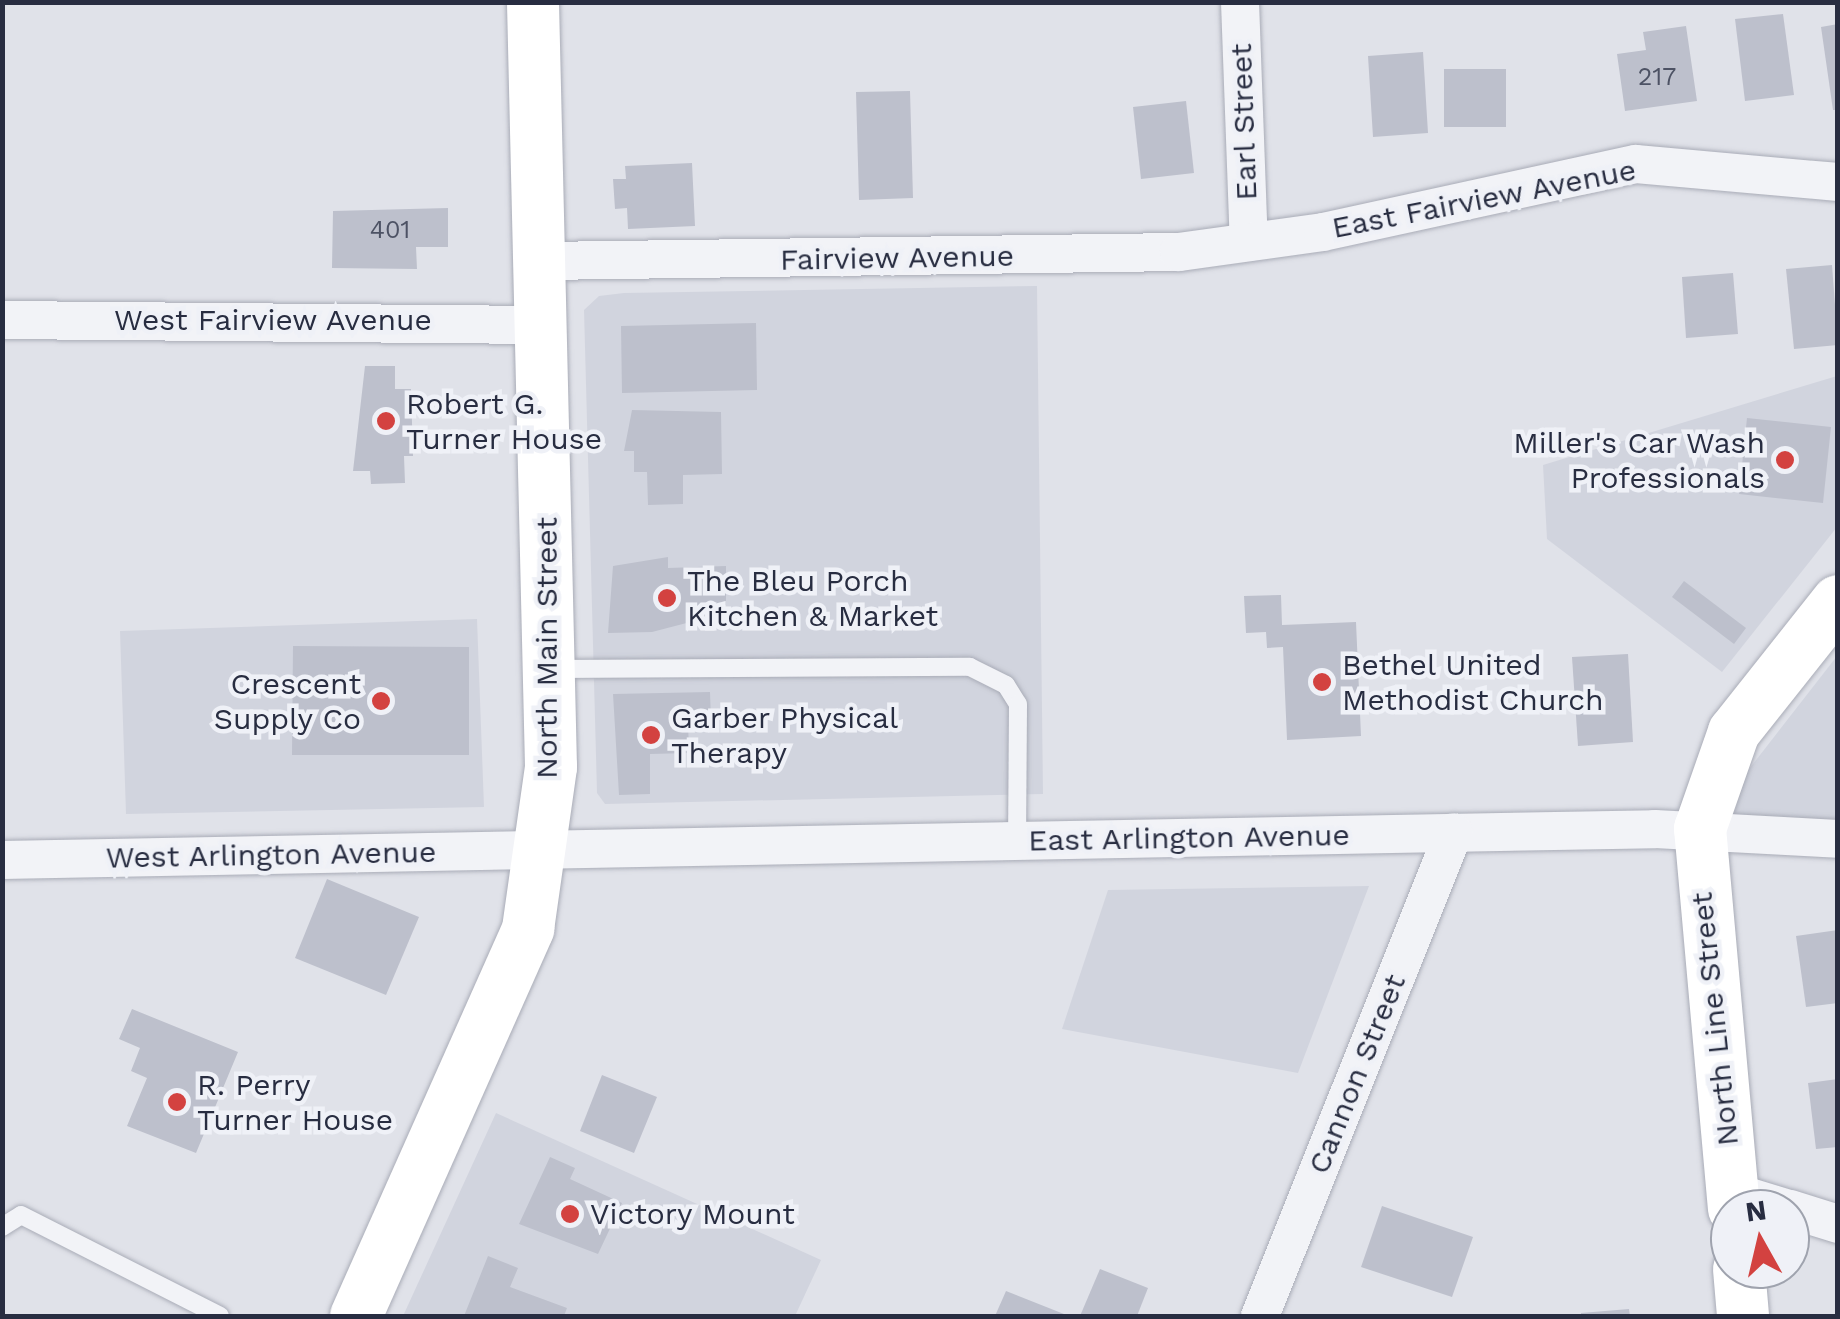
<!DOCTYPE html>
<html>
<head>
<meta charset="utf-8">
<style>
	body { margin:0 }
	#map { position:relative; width:1840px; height:1319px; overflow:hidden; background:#e0e2e9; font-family:"Work Sans",sans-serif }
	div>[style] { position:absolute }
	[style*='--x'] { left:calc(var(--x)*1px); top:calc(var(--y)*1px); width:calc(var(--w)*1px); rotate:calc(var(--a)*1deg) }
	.built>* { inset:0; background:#d1d4de }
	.building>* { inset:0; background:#bdc0cc }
	.roads { filter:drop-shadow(0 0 2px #a9acb7) drop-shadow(0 0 2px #a9acb7) }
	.lane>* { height:18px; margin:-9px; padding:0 9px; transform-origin:9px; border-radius:9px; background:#f2f3f7 }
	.street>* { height:38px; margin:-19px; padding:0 19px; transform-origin:19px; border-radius:19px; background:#f2f3f7 }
	.secondary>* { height:52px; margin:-26px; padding:0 26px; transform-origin:26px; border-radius:26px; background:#fff }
	.dots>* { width:28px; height:28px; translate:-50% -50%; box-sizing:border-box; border:5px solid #eff1f7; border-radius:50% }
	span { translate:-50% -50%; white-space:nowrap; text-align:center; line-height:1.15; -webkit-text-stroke:9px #eff1f7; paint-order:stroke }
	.number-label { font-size:25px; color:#4d5264 }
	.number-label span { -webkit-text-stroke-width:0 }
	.street-label { font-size:30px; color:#282d41 }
	.poi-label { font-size:30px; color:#282d41 }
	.left { translate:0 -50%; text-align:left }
	.right { translate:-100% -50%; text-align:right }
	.frame { position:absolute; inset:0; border:5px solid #282d41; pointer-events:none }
	.north { position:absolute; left:1710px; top:1189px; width:100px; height:100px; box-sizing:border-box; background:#eff1f7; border:2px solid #9fa3ae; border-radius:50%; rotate:352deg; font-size:28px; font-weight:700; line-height:40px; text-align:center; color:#282d41 }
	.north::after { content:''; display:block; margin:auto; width:35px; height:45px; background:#d34240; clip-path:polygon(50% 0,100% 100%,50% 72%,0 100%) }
</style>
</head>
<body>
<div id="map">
	<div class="built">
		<i style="clip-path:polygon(1037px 286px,1043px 794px,605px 804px,597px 793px,584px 310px,599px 296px,624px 293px)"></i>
		<i style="clip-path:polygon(1837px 376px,1837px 527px,1722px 672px,1547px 539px,1543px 465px)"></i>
		<i style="clip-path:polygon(477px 619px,484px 807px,126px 814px,120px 631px)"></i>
		<i style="clip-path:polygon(1837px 656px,1837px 827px,1733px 817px,1746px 773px)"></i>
		<i style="clip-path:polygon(1369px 886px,1298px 1073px,1062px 1029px,1108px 890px)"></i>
		<i style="clip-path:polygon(496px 1113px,821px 1260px,795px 1316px,403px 1316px)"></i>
	</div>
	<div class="building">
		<i style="clip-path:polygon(1783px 14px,1794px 95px,1745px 101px,1735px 19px)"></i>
		<i style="clip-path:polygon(1838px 24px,1838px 110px,1833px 110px,1821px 27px)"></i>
		<i style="clip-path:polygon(1686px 26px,1697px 101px,1625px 111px,1617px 54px,1646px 50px,1643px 32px)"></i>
		<i style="clip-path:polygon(1423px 52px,1428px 133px,1373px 137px,1368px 56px)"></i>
		<i style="clip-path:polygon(1444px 69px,1506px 69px,1506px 127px,1444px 127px)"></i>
		<i style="clip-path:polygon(910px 91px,913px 198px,859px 200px,856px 92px)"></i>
		<i style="clip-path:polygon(1186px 101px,1194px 173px,1141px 179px,1133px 107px)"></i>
		<i style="clip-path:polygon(692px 163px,695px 226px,628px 229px,627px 208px,615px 209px,613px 179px,626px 179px,625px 166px)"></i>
		<i style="clip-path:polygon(448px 208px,448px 247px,416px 247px,417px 269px,332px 268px,333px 211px)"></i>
		<i style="clip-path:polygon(1832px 265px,1838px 345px,1794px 349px,1786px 269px)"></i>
		<i style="clip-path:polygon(1733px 273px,1738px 334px,1686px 338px,1682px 277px)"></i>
		<i style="clip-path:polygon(756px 323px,757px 390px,622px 393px,621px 326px)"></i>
		<i style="clip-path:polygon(365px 366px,395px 366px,395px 389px,411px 389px,413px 456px,404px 456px,405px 483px,371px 484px,370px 471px,353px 471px)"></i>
		<i style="clip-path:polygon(632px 410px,721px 412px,722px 474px,683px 475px,683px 504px,648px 505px,647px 472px,634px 472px,634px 451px,624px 451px)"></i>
		<i style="clip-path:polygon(1747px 418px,1831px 427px,1823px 503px,1739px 494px)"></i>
		<i style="clip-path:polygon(668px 557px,668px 568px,726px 566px,726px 605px,702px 606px,702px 619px,652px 632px,608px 633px,613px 566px)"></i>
		<i style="clip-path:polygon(1684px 581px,1746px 628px,1734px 644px,1672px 597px)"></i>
		<i style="clip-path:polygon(1281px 595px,1282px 625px,1356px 622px,1361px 736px,1287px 740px,1283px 647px,1267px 648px,1266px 632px,1246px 633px,1244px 596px)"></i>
		<i style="clip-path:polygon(293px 646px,469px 647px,469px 755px,292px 755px)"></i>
		<i style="clip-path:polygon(1628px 654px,1633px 742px,1578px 746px,1572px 657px)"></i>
		<i style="clip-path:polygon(710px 692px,711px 721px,688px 722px,689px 753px,650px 754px,650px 794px,619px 795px,613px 694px)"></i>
		<i style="clip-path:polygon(327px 879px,419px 917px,386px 995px,295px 958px)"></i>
		<i style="clip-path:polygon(1838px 930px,1838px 1003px,1806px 1007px,1796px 936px)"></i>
		<i style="clip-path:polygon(132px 1009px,238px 1052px,196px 1153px,127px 1126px,147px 1078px,131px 1071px,140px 1048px,119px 1039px)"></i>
		<i style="clip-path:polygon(602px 1075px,657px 1097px,634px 1153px,580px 1131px)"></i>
		<i style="clip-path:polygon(1838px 1079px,1838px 1147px,1816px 1149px,1808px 1083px)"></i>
		<i style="clip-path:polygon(550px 1157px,575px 1168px,570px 1179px,622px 1203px,598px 1254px,519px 1224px)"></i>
		<i style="clip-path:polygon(1382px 1206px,1473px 1237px,1452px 1297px,1361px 1267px)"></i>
		<i style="clip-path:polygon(488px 1256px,518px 1268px,510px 1287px,567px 1308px,564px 1316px,464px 1316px)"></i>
		<i style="clip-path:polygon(1100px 1269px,1148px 1288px,1137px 1316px,1080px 1316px)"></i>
		<i style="clip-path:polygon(1006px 1291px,1069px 1316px,995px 1316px)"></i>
		<i style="clip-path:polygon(1629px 1309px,1630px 1316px,1581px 1316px,1581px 1313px)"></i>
	</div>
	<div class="roads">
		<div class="lane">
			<i style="--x:552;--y:669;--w:418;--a:-0.3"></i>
			<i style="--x:970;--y:667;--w:40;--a:26.6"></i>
			<i style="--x:1006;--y:685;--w:22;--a:58"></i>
			<i style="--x:1018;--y:704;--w:137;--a:90.4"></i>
			<i style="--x:2;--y:1227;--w:22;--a:-32"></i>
			<i style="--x:21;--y:1215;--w:223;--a:26.9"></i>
		</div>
		<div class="street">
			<i style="--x:1240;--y:2;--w:240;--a:87.9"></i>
			<i style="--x:543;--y:261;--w:636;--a:-0.81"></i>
			<i style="--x:1179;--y:252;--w:145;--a:-7.9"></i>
			<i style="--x:1323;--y:232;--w:320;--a:-12.3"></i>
			<i style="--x:1636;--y:164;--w:203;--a:5.1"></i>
			<i style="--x:2;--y:320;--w:542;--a:0.53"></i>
			<i style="--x:2;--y:860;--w:1653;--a:-1.07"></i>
			<i style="--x:1655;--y:829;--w:183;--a:3.1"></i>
			<i style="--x:1733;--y:1192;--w:59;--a:16.9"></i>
			<i style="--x:1790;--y:1209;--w:50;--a:17.4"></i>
			<i style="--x:1260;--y:1316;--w:521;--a:-68.16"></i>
		</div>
		<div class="secondary">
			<i style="--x:1734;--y:1209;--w:382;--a:-95.1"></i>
			<i style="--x:1700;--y:829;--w:103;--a:-70.7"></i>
			<i style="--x:1734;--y:732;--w:167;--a:-51.6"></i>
			<i style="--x:1739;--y:1269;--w:47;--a:85.1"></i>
			<i style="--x:356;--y:1316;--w:424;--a:-66"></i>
			<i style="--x:528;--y:929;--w:164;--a:-81.9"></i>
			<i style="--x:551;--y:767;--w:765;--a:-91.35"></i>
		</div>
	</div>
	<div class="dots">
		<i style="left:386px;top:421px;background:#d34240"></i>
		<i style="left:1785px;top:460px;background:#d34240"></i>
		<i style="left:667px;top:598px;background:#d34240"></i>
		<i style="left:1322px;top:682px;background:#d34240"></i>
		<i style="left:381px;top:701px;background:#d34240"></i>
		<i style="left:651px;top:735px;background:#d34240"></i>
		<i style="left:177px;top:1102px;background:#d34240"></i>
		<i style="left:570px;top:1214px;background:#d34240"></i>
	</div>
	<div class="number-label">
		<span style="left:1657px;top:77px">217</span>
		<span style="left:390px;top:230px">401</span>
	</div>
	<div class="street-label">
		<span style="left:1244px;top:122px;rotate:-92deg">Earl Street</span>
		<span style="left:1484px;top:199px;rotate:-11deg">East Fairview Avenue</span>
		<span style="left:897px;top:258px;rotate:-1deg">Fairview Avenue</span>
		<span style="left:273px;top:320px">West Fairview Avenue</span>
		<span style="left:547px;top:648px;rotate:-90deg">North Main Street</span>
		<span style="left:1189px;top:838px;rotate:-1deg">East Arlington Avenue</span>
		<span style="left:271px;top:855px;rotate:-1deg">West Arlington Avenue</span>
		<span style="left:1715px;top:1019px;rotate:-96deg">North Line Street</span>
		<span style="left:1357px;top:1074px;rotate:-68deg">Cannon Street</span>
	</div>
	<div class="poi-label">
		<span class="left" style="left:406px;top:421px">Robert G.<br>Turner House</span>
		<span class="right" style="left:1765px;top:460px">Miller's Car Wash<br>Professionals</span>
		<span class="left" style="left:687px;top:598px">The Bleu Porch<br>Kitchen &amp; Market</span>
		<span class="left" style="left:1342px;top:682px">Bethel United<br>Methodist Church</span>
		<span class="right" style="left:361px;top:701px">Crescent<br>Supply Co</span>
		<span class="left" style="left:671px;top:735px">Garber Physical<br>Therapy</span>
		<span class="left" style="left:197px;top:1102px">R. Perry<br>Turner House</span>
		<span class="left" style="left:590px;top:1214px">Victory Mount</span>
	</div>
	<div class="frame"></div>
	<div class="north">N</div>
</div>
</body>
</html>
